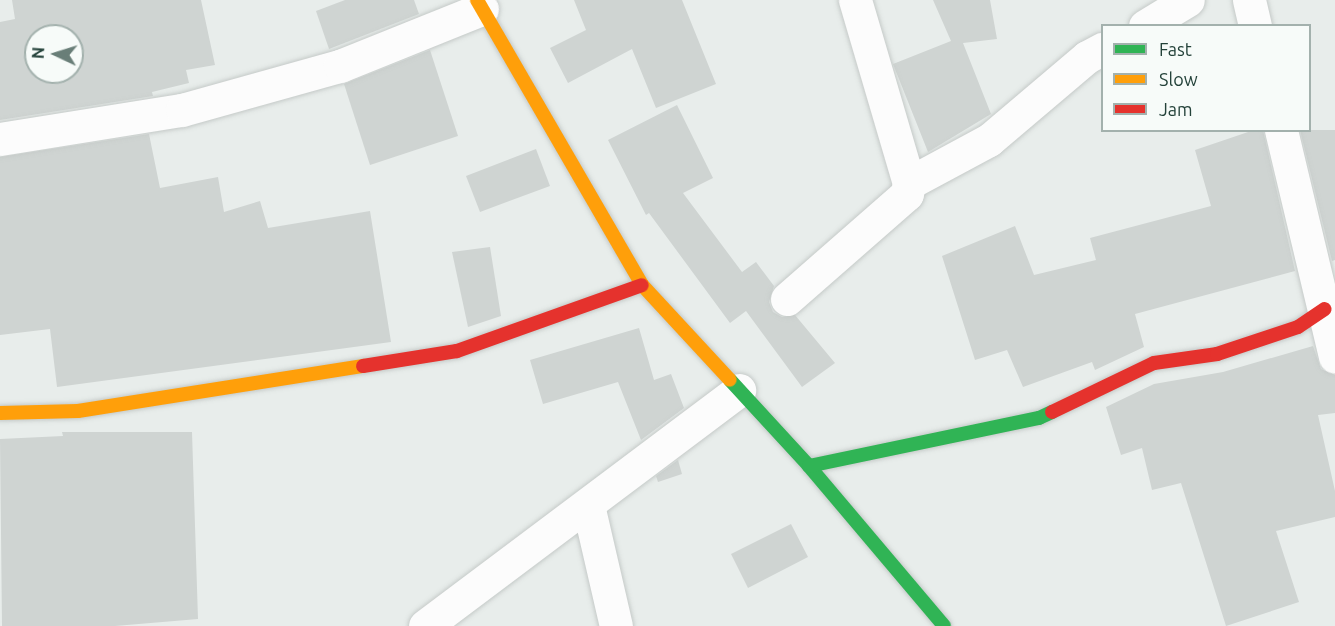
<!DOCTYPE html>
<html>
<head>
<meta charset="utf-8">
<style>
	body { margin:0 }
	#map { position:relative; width:1335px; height:626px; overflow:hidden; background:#e8edeb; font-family:Ubuntu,sans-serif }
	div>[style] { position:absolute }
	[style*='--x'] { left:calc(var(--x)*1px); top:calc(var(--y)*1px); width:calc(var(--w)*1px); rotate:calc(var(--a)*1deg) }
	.building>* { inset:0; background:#cfd4d2 }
	.roads { filter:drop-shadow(0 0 2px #c5cac8) drop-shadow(0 0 2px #c5cac8) }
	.street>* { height:33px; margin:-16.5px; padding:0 16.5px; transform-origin:16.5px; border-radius:16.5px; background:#fcfcfc }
	.fast>* { height:14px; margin:-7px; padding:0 7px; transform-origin:7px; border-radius:7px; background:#30b455 }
	.slow>* { height:14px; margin:-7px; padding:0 7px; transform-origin:7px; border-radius:7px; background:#ff9f0a }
	.jam>* { height:14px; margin:-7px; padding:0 7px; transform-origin:7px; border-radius:7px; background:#e5322d }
	span { translate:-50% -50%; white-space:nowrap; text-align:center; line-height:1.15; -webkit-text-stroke:6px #f7fbf9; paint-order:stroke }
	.legend { position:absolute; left:1101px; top:24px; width:210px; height:108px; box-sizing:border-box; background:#f7fbf9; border:2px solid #a3b1ad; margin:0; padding:8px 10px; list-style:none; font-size:18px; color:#24423a }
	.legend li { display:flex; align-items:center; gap:12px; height:30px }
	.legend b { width:30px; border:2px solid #a3b1ad }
	.north { position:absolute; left:24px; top:24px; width:60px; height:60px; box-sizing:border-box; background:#f7fbf9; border:2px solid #a3b1ad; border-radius:50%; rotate:274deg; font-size:16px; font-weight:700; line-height:24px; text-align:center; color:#24423a }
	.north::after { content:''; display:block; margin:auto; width:21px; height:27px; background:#697e78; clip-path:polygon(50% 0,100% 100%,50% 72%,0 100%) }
</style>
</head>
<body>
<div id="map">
	<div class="building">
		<i style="clip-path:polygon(evenodd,12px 0,201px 0,215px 65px,186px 70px,189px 83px,152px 92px,153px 96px,0 120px,0 22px,15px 19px,12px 0,36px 36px,72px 36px,72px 72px,36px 72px,36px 36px)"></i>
		<i style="clip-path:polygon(345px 0,414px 0,419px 14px,329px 49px,316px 11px)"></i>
		<i style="clip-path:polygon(574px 0,682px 0,716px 84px,656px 108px,632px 49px,568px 83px,550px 48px,586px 30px)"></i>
		<i style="clip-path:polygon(933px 0,990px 0,997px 39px,963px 43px,991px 114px,928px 152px,893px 64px,951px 41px)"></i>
		<i style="clip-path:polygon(430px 50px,458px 136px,370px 165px,344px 84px)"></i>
		<i style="clip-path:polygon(677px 105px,713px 178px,683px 193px,742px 272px,756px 262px,774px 286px,769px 302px,773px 312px,782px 317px,795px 315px,835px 363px,802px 387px,746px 311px,730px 323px,649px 213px,646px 215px,608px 140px)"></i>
		<i style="clip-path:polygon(1254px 130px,1263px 130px,1295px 271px,1135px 314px,1144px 347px,1095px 370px,1092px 362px,1023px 387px,1007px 350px,975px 360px,942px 256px,1015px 226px,1034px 275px,1096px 260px,1090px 238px,1211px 206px,1195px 150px)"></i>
		<i style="clip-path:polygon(1300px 130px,1335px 130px,1335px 260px,1332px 261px)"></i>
		<i style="clip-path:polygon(149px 134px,160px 188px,218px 177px,224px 212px,260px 201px,268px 228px,370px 211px,391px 342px,57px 387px,50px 329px,0 335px,0 157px)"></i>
		<i style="clip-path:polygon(536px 149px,550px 186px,480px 212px,466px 176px)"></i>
		<i style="clip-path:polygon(490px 247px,501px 316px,468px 327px,452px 252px)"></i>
		<i style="clip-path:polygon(639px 328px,654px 380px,671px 374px,684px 408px,641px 440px,618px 382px,543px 404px,530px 360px)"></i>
		<i style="clip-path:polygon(1313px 346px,1321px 369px,1335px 375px,1335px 413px,1318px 415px,1335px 491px,1335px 517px,1276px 531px,1299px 602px,1226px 626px,1181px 483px,1152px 490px,1142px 448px,1121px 455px,1106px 407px,1154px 384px,1223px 372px)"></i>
		<i style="clip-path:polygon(62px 432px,192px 432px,198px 619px,115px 626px,2px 626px,0 439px,63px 436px)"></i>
		<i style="clip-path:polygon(678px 460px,682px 474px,658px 482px,656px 476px)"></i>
		<i style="clip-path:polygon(791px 524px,808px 557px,748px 588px,731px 554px)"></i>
	</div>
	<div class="roads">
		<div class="street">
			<i style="--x:855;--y:0;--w:191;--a:73.6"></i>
			<i style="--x:1249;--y:0;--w:27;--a:77"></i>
			<i style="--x:1145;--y:26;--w:50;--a:-31.2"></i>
			<i style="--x:1281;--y:130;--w:233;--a:76.6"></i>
			<i style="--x:0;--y:139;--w:184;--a:-9.1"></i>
			<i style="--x:182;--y:110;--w:164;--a:-15.6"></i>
			<i style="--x:340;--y:66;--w:153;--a:-21.9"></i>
			<i style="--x:787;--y:299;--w:159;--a:-41.2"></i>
			<i style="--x:907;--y:194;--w:11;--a:-80"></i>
			<i style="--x:909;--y:183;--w:91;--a:-28.3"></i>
			<i style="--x:989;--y:140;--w:128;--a:-40.3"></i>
			<i style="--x:1087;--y:57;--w:17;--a:-28"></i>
			<i style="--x:588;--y:505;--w:124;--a:77"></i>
			<i style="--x:425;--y:626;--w:393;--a:-36.9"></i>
		</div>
		<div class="fast">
			<i style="--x:730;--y:380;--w:117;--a:47.4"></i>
			<i style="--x:809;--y:466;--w:209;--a:49.8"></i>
			<i style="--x:809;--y:466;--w:235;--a:-11.8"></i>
			<i style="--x:1039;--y:418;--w:14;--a:-25"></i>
		</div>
		<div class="slow">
			<i style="--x:477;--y:0;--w:329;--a:59.9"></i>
			<i style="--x:642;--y:285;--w:129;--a:47.2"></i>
			<i style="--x:0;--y:413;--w:78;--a:-1.5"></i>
			<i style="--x:78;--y:411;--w:289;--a:-9"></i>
		</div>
		<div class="jam">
			<i style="--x:363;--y:366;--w:95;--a:-9.1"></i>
			<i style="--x:457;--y:351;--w:196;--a:-19.6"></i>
			<i style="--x:1052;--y:412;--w:113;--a:-25.7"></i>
			<i style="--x:1154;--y:363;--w:64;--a:-8.1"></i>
			<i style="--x:1217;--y:354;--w:85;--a:-18.4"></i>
			<i style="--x:1298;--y:327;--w:32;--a:-34"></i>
		</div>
	</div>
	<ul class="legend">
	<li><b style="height:8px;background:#30b455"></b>Fast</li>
	<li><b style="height:8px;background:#ff9f0a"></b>Slow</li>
	<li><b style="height:8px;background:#e5322d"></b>Jam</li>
	</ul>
	<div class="north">N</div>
</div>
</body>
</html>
